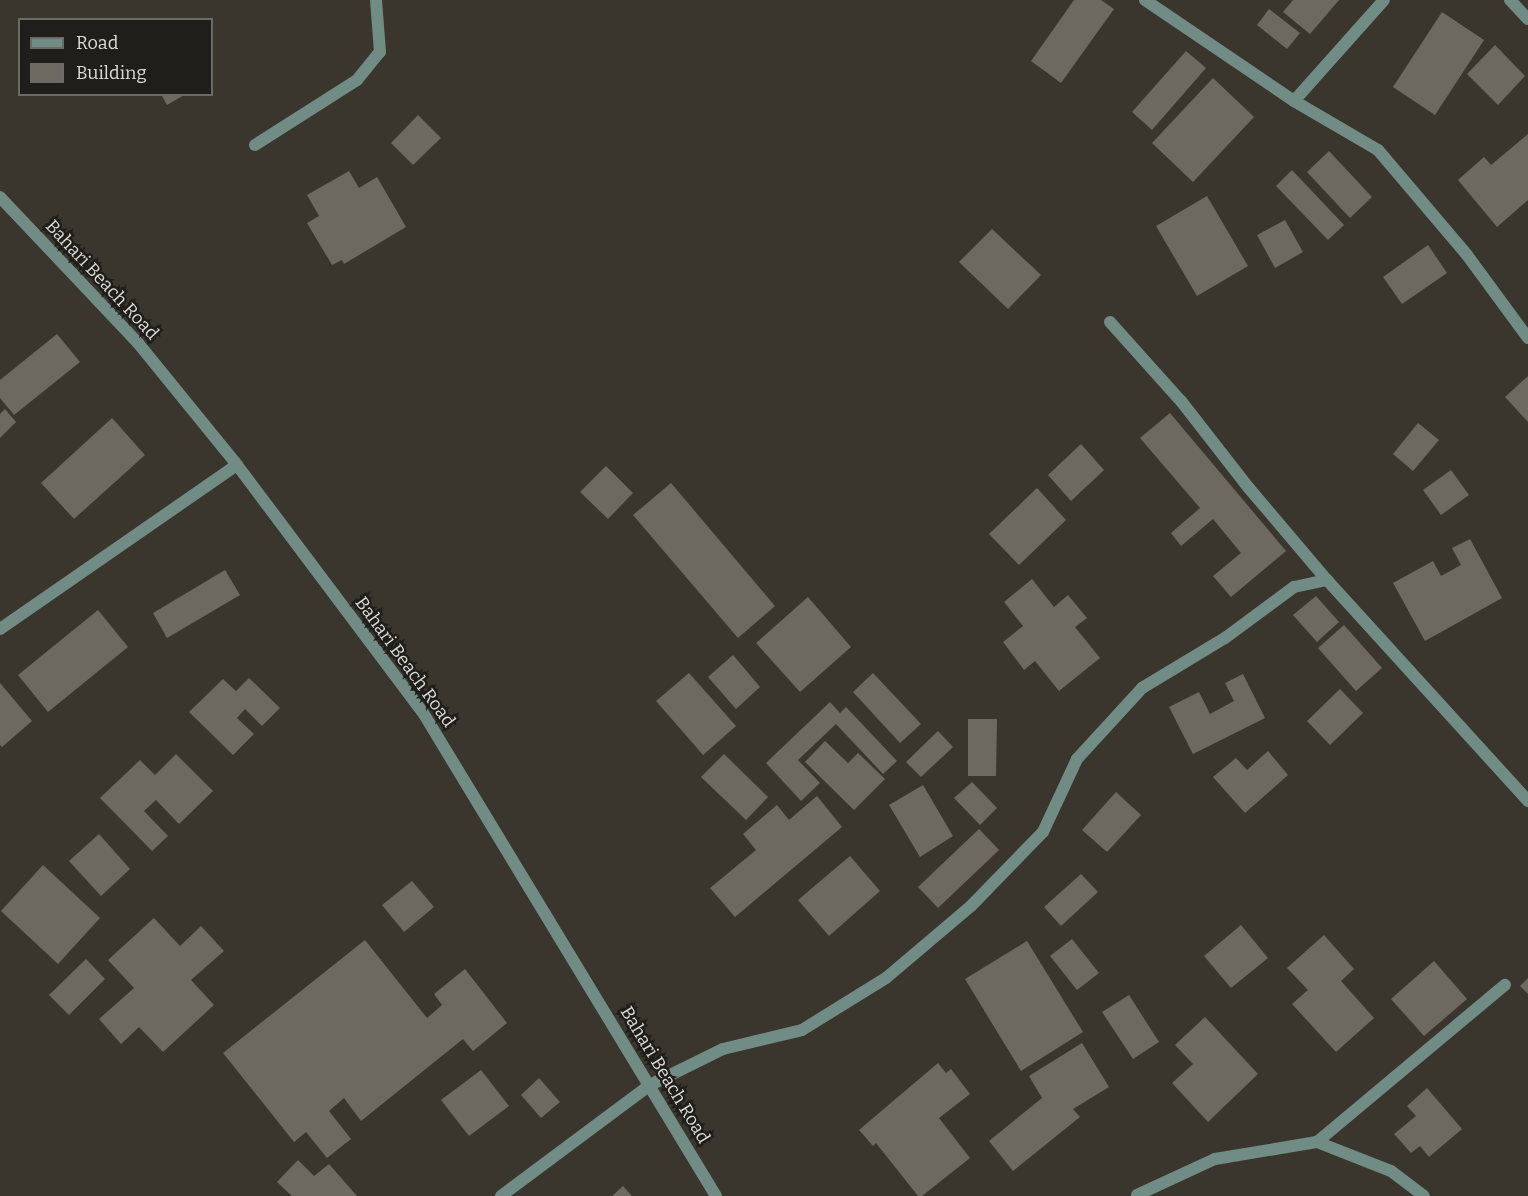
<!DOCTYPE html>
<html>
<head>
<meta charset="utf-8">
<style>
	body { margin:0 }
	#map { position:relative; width:1528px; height:1196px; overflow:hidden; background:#3a362e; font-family:Bitter,serif }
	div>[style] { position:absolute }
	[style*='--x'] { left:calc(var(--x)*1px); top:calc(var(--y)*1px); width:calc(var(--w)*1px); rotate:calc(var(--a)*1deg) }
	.building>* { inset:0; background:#6d6960 }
	.minor>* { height:12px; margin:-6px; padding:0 6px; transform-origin:6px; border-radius:6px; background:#708c85 }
	.tertiary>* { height:12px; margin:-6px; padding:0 6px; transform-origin:6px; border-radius:6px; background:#708c85 }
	span { translate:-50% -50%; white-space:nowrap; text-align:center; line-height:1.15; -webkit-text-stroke:5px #201e1a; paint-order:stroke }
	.street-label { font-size:18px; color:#dedcd7 }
	.legend { position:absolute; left:18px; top:18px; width:195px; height:78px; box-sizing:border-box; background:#201e1a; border:2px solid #6c6a66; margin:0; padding:8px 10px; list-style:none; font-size:18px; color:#dedcd7 }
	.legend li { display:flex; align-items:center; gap:12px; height:30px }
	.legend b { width:30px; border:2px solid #6c6a66 }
</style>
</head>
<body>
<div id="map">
	<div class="building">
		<i style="clip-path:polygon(1074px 0,1101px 0,1114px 9px,1061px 83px,1031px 61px)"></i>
		<i style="clip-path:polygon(1293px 0,1339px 0,1310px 34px,1283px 12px)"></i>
		<i style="clip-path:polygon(1269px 9px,1300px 33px,1287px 49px,1257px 25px)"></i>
		<i style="clip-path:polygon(1442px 12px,1484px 40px,1435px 115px,1393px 87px)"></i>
		<i style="clip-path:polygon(1495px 45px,1525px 76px,1498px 105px,1467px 74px)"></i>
		<i style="clip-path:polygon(1186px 51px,1206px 68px,1152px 130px,1132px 112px)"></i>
		<i style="clip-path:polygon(1213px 78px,1254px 117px,1193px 182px,1152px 143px)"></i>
		<i style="clip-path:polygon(161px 94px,186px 94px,167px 105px)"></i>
		<i style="clip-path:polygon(418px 115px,441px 138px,413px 165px,391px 143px)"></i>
		<i style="clip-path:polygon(1528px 134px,1528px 200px,1497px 227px,1458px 180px,1484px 157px,1491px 165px)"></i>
		<i style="clip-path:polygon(1329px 151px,1372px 197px,1350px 218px,1307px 172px)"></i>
		<i style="clip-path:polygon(1292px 170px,1344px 225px,1328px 240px,1276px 186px)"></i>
		<i style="clip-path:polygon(349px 171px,359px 188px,377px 177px,406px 227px,344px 264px,342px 260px,332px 265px,307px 223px,319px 216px,307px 195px)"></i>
		<i style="clip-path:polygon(1207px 196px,1248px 266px,1197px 296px,1156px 226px)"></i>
		<i style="clip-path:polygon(1285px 220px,1303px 252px,1275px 268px,1257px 235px)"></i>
		<i style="clip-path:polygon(992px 229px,1041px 275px,1008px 309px,959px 262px)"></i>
		<i style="clip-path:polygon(1428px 245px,1447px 273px,1402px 304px,1383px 277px)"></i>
		<i style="clip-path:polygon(57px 334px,80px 362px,14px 415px,0 398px,0 380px)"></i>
		<i style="clip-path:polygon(1528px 376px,1528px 422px,1505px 397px)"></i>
		<i style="clip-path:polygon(5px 409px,16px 422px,0 438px,0 414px)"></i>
		<i style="clip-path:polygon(1170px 413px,1286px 551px,1231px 597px,1213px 576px,1241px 553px,1213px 519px,1181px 546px,1171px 533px,1200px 508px,1140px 438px)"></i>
		<i style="clip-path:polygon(112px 418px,145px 455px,74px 519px,41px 483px)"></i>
		<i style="clip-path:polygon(1418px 423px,1439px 440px,1413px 471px,1393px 454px)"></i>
		<i style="clip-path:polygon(1081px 444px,1104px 470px,1071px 501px,1048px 475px)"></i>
		<i style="clip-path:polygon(606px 466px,633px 493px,608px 519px,580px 492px)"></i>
		<i style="clip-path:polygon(1451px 470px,1469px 495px,1441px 515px,1423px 490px)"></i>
		<i style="clip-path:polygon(671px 483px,775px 606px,738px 638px,633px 515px)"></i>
		<i style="clip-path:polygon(1037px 488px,1066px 520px,1019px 565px,989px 534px)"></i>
		<i style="clip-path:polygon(1470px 539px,1502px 598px,1425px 641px,1393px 583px,1433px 561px,1441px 576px,1461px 565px,1452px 548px)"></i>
		<i style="clip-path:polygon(225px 570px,240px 595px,167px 638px,153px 613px)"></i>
		<i style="clip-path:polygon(1032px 579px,1054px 607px,1068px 595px,1087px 618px,1075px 627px,1100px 658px,1059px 691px,1035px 661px,1024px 670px,1003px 642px,1023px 626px,1004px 602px)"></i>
		<i style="clip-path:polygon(1316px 596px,1339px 622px,1317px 642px,1293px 615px)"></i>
		<i style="clip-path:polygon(808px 597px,851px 647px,800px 692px,756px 643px)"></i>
		<i style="clip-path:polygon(98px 610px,128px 647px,48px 712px,18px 675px)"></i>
		<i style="clip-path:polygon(1344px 625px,1382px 668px,1356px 691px,1318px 648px)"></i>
		<i style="clip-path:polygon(733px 655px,760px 687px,736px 709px,708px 677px)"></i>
		<i style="clip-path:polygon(689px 673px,736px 726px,703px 755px,656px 701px)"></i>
		<i style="clip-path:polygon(873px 673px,921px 724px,900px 743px,853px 692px)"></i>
		<i style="clip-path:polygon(1243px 674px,1265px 718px,1193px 754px,1169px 707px,1199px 692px,1210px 714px,1234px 701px,1225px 683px)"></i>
		<i style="clip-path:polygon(249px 678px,280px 708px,262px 726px,245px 709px,237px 718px,254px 734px,233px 755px,189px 712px,223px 679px,236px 691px)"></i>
		<i style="clip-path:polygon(0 683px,32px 721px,2px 747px,0 745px)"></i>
		<i style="clip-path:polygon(1340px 689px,1363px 713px,1330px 745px,1307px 721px)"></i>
		<i style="clip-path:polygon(830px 702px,840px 713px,846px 707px,897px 761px,883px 774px,836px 724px,798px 760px,820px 783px,801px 801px,766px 763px)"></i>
		<i style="clip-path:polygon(968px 719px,997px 719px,996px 776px,968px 776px)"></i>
		<i style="clip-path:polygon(938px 731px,953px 747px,921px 777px,906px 762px)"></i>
		<i style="clip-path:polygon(825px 741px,848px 763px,858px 753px,885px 779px,854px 810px,805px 762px)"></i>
		<i style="clip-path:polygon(1268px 751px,1288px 775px,1245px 813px,1213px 777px,1236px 758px,1247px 770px)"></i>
		<i style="clip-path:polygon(176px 754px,213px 791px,179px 824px,156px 800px,144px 811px,168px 836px,152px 851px,100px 798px,140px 760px,155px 775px)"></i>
		<i style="clip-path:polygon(724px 754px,768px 797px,746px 820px,701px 777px)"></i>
		<i style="clip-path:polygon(972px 782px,997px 808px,980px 825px,954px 798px)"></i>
		<i style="clip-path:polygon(923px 785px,953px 836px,920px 857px,889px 805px)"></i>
		<i style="clip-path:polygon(1116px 792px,1141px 815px,1107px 852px,1082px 830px)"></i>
		<i style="clip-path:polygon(817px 796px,842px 827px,735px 917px,710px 888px,756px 850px,743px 834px,777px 805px,789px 820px)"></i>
		<i style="clip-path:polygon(979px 829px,999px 850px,938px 908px,918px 887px)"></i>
		<i style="clip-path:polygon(99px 834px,130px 869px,101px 896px,69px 861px)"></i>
		<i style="clip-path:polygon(850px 856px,880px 891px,829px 936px,798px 900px)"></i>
		<i style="clip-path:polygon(43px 865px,100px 918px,58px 964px,1px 911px)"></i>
		<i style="clip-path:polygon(1081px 874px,1098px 892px,1061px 926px,1044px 907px)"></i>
		<i style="clip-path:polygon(412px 881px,434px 907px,404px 932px,382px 905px)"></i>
		<i style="clip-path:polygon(154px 918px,180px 946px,201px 926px,224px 951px,191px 980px,214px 1005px,163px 1052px,139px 1027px,121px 1044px,99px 1019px,134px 988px,108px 960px)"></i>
		<i style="clip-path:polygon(1241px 925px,1268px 958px,1231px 988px,1204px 956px)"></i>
		<i style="clip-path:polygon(1324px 935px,1354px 969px,1341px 981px,1374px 1018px,1336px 1052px,1292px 1004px,1308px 990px,1287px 968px)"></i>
		<i style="clip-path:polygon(1072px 939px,1099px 973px,1077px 990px,1050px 956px)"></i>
		<i style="clip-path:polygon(365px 940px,427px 1018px,442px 1005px,434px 994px,465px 969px,507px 1023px,473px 1051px,463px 1039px,361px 1121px,344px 1098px,329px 1111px,351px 1139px,327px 1158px,306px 1132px,294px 1142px,223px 1053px)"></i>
		<i style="clip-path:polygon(1027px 941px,1083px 1032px,1021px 1071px,965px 979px)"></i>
		<i style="clip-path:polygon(86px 959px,105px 979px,69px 1015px,49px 995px)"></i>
		<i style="clip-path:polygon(1434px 961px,1467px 999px,1424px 1036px,1391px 999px)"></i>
		<i style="clip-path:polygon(1528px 978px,1528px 994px,1520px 986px)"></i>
		<i style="clip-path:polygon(1129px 995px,1159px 1042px,1133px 1059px,1102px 1012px)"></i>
		<i style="clip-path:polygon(1205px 1017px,1258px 1074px,1208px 1122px,1172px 1083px,1193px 1064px,1175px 1045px)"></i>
		<i style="clip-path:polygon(1082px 1043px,1109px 1087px,1073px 1109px,1080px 1117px,1013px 1171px,989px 1141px,1042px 1098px,1029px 1076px)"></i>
		<i style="clip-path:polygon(938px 1063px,946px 1073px,951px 1069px,970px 1094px,939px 1118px,970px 1158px,922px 1196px,918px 1196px,876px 1143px,873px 1146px,859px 1130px)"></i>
		<i style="clip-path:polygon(481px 1070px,509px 1106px,469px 1136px,441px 1100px)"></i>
		<i style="clip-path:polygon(539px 1078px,560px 1102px,541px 1118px,521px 1095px)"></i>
		<i style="clip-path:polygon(1427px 1088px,1462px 1129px,1429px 1157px,1420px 1146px,1411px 1153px,1394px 1134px,1416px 1116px,1407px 1106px)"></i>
		<i style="clip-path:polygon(298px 1160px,314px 1176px,329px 1164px,357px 1196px,292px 1196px,277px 1182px)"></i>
		<i style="clip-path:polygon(623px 1186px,632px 1196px,612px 1196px)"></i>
	</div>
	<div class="minor">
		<i style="--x:1145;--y:0;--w:180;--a:34.1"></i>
		<i style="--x:1294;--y:101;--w:97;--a:30.3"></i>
		<i style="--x:1378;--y:150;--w:138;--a:49.7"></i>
		<i style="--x:1467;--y:255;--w:103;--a:53.7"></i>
		<i style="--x:1510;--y:0;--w:26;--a:47"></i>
		<i style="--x:1294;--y:101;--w:135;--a:-48.3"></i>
		<i style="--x:255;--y:145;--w:121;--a:-32.5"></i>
		<i style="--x:357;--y:80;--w:36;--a:-51"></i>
		<i style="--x:380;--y:52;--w:52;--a:-94.4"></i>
		<i style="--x:1110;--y:322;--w:106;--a:48.1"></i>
		<i style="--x:1181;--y:401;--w:109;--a:52.1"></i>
		<i style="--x:1248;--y:487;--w:122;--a:49.7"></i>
		<i style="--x:1327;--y:580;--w:299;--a:47.7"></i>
		<i style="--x:0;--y:629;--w:288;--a:-34.7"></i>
		<i style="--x:1317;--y:1142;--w:245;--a:-39.9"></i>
		<i style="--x:1137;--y:1195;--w:86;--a:-24.8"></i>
		<i style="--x:1215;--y:1159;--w:103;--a:-9.5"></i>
		<i style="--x:1317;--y:1142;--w:79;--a:21.4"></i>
		<i style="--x:1391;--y:1171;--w:41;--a:37.1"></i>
		<i style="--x:501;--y:1196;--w:186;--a:-36.7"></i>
		<i style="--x:650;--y:1085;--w:81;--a:-26.3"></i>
		<i style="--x:723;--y:1049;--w:81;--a:-13.5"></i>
		<i style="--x:802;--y:1030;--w:99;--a:-31.8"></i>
		<i style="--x:886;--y:978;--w:111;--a:-40.3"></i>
		<i style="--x:971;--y:906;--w:103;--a:-45.8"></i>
		<i style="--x:1043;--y:832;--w:81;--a:-65"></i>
		<i style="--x:1077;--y:759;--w:96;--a:-47.5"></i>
		<i style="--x:1142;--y:688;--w:97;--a:-31.1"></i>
		<i style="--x:1225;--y:638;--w:86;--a:-36.5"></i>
		<i style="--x:1294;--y:587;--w:34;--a:-12"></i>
	</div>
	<div class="tertiary">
		<i style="--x:0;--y:197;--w:201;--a:46.6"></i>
		<i style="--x:138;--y:343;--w:157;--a:50.9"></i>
		<i style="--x:237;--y:465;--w:308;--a:53.1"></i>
		<i style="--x:422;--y:711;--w:567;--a:58.78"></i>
	</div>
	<div class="street-label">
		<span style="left:102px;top:280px;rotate:47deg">Bahari Beach Road</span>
		<span style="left:405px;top:662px;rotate:54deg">Bahari Beach Road</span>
		<span style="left:665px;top:1075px;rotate:59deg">Bahari Beach Road</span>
	</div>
	<ul class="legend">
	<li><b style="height:8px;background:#708c85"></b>Road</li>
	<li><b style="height:16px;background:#6d6960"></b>Building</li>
	</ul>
</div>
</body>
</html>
